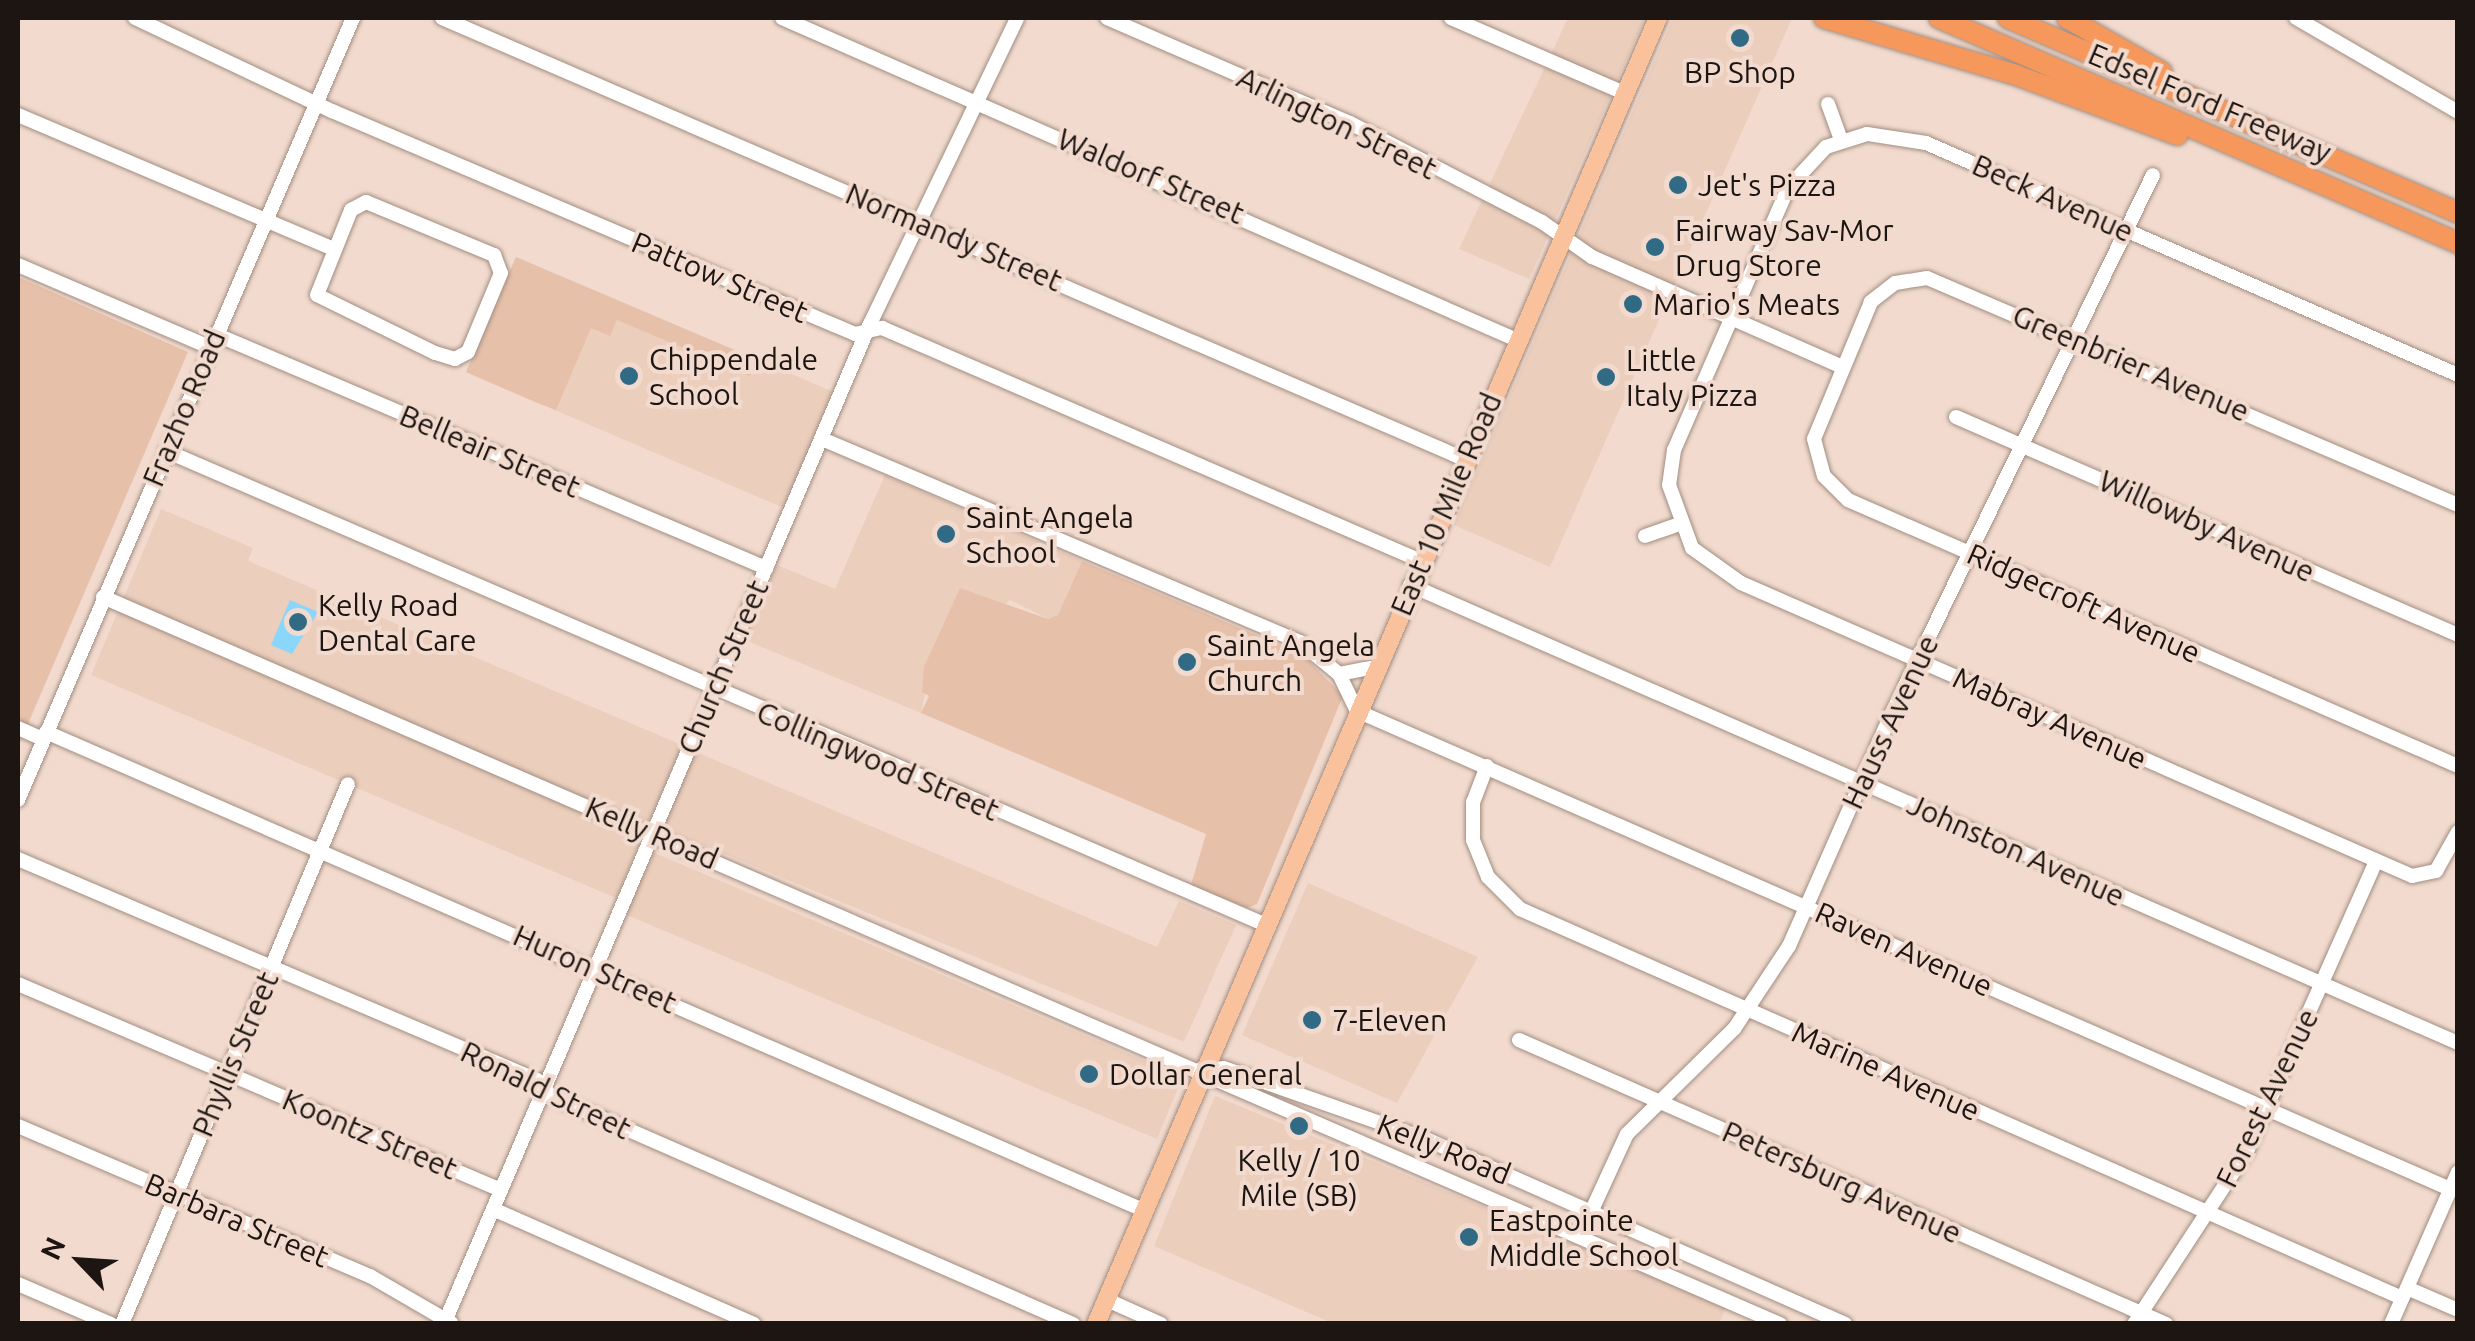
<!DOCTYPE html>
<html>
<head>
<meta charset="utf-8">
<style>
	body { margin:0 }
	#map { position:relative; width:2475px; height:1341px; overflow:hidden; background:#f2dbce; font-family:Ubuntu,sans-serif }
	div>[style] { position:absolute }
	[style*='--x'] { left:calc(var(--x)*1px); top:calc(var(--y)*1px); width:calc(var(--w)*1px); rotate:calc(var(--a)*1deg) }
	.built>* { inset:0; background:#ebcebc }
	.green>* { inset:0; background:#e7c0a9 }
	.building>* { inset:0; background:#8bd6fb }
	.roads { filter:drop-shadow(0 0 2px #a28d81) drop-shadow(0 0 2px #a28d81) }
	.minor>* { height:14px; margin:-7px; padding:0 7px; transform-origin:7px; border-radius:7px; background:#fff }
	.major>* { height:18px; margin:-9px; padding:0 9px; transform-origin:9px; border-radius:9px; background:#fac19d }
	.highway>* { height:20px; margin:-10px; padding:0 10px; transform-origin:10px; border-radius:10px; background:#f6985b }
	.dots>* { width:28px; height:28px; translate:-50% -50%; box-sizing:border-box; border:5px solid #f2dbce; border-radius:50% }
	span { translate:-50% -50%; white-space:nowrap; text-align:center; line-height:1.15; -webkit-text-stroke:8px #f2dbce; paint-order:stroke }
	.poi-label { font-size:30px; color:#1d1511 }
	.left { translate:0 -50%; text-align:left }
	.street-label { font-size:30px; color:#1d1511 }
	.frame { position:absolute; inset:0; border:20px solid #1d1511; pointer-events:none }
	.north { position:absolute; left:30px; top:1211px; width:100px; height:100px; -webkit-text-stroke:8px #f2dbce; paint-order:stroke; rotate:295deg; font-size:28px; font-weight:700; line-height:40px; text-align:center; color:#1d1511 }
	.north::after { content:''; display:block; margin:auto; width:35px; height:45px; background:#1d1511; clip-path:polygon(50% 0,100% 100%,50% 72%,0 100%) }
</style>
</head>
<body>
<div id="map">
	<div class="built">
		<i style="clip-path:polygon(1568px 18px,1645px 18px,1529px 279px,1459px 249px)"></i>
		<i style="clip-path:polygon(1673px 18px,1792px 18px,1550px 567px,1454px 525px)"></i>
		<i style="clip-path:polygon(516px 257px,836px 393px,784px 508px,466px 372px)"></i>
		<i style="clip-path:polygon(885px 475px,1082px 561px,1058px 615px,1048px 619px,1010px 600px,929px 671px,921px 713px,745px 640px,777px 565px,835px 589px)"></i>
		<i style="clip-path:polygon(161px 509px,253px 548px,248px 561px,682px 745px,616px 898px,91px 675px)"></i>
		<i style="clip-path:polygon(696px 752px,1157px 947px,1179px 901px,1236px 925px,1184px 1042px,663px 829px)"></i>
		<i style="clip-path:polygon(650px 851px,1171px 1072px,1181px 1081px,1157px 1139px,627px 915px)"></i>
		<i style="clip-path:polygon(1308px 883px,1478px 957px,1397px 1103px,1242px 1035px)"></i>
		<i style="clip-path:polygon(1215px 1096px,1726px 1307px,1719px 1324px,1332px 1323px,1154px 1246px)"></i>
	</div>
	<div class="green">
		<i style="clip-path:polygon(516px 257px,758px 360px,750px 376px,617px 320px,610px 336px,591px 328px,556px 410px,535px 402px,466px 372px)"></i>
		<i style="clip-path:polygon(18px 277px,188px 352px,18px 747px)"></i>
		<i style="clip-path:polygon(1082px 561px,1303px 655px,1343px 696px,1257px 904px,1247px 908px,1191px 885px,1206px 834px,921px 713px,929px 696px,922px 692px,924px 667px,960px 588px,1048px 619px,1058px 615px)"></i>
	</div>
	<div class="building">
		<i style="clip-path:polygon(290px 600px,318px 612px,292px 654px,271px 645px)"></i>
	</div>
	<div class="roads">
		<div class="minor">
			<i style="--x:135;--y:18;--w:218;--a:25.3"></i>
			<i style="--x:332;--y:111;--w:569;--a:23.09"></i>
			<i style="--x:855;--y:334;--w:28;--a:-13"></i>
			<i style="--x:882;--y:328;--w:587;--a:23.38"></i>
			<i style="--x:442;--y:18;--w:1113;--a:23.34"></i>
			<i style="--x:782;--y:18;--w:802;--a:23.66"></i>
			<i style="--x:1107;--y:18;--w:265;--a:23.4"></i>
			<i style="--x:1350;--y:123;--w:216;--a:27.3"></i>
			<i style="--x:1542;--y:222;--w:61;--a:35"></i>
			<i style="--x:1592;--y:257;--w:271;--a:23.7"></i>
			<i style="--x:1451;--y:18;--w:189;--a:23.4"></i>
			<i style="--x:2296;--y:18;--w:187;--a:30.1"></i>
			<i style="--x:1828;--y:104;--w:37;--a:70"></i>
			<i style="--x:18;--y:115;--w:343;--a:23"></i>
			<i style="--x:366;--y:202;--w:139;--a:22.5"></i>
			<i style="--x:494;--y:255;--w:19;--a:69"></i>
			<i style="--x:501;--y:273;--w:86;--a:112.7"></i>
			<i style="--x:468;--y:352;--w:15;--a:152"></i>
			<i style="--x:455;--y:359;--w:21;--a:-163"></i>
			<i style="--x:435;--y:353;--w:131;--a:-153.8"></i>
			<i style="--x:317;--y:295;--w:92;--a:-68.2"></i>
			<i style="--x:351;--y:210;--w:17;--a:-28"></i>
			<i style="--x:18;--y:265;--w:208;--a:23.2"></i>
			<i style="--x:215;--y:334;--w:599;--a:23.01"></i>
			<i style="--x:2458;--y:375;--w:580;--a:-156.44"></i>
			<i style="--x:1926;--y:143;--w:60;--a:-171.3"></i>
			<i style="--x:1867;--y:134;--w:43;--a:162.4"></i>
			<i style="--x:1826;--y:147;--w:56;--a:132.8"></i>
			<i style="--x:1788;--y:188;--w:286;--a:113.5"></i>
			<i style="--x:1674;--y:450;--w:35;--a:98"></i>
			<i style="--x:1669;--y:485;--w:67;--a:69.9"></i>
			<i style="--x:1692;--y:548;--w:60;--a:35.5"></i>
			<i style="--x:1741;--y:583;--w:732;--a:23.59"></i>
			<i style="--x:2412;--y:876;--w:25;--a:-12"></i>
			<i style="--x:2436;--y:871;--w:45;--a:-60.6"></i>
			<i style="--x:1956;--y:417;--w:547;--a:23.47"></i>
			<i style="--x:822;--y:439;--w:519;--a:23.01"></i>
			<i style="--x:1300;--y:642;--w:50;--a:39.4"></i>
			<i style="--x:166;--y:451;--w:1196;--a:23.31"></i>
			<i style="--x:2458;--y:505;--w:577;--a:-156.85"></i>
			<i style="--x:1927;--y:278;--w:32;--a:171"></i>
			<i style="--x:1895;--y:283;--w:31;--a:142"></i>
			<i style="--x:1871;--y:302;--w:148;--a:112.6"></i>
			<i style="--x:1814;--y:439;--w:38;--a:75"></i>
			<i style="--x:1824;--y:476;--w:34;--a:45"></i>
			<i style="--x:1848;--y:500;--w:665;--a:23.56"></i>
			<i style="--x:1645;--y:536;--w:34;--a:-19"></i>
			<i style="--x:1410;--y:585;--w:1144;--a:23.61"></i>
			<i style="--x:103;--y:597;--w:1828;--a:23.44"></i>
			<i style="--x:1375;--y:667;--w:37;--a:169"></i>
			<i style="--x:1339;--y:674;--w:41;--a:64.1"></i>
			<i style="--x:1357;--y:711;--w:1193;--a:23.62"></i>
			<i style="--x:18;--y:728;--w:27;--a:24"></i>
			<i style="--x:46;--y:732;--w:1197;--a:23.54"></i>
			<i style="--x:1487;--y:766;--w:39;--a:111"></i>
			<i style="--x:1473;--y:802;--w:38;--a:90"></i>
			<i style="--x:1473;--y:840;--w:40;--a:68"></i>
			<i style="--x:1488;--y:877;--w:45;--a:45"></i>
			<i style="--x:1520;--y:909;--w:964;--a:23.8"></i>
			<i style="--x:18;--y:800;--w:851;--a:-66.81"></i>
			<i style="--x:18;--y:859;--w:564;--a:23.07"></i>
			<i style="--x:537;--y:1080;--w:21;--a:49"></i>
			<i style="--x:551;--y:1096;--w:570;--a:23.59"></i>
			<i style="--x:18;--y:984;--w:525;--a:23.1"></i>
			<i style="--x:1519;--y:1040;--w:707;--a:23.7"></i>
			<i style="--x:1201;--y:1069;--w:23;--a:-2"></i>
			<i style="--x:1224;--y:1068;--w:216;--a:19.4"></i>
			<i style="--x:1428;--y:1140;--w:456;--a:23.8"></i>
			<i style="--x:18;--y:1126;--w:383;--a:23.1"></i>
			<i style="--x:370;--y:1276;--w:94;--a:30.1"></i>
			<i style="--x:493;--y:1209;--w:285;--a:23.8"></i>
			<i style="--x:1580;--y:1236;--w:112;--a:-65.3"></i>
			<i style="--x:1627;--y:1134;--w:150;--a:-44.5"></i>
			<i style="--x:1734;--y:1029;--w:100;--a:-56.5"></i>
			<i style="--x:1789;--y:946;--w:253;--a:-66.2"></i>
			<i style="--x:1891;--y:715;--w:600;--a:-64.12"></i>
			<i style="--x:18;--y:1284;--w:101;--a:23.3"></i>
			<i style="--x:2407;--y:1288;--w:56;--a:23.3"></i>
			<i style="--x:1105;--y:1299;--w:61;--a:24.1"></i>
			<i style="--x:122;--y:1324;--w:585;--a:-67.29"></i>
			<i style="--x:444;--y:1324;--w:1087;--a:-66.93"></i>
			<i style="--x:870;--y:324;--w:339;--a:-64.3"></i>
			<i style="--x:2134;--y:1324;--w:207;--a:-56.8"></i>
			<i style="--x:2247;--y:1151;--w:317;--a:-66"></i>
			<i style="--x:2391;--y:1324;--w:166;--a:-66.2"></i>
		</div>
		<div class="major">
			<i style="--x:1096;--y:1324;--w:1422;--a:-66.72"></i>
		</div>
		<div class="highway">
			<i style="--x:1824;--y:18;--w:200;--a:16.5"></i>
			<i style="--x:2016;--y:75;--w:172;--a:20.4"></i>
			<i style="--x:1939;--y:18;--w:566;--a:23.44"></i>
			<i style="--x:2008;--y:18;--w:490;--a:23.4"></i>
			<i style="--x:2067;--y:18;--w:109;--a:29.6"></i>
		</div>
	</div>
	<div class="dots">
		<i style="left:1740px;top:38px;background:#316a84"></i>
		<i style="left:1678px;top:185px;background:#316a84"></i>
		<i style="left:1655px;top:247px;background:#316a84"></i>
		<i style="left:1633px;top:304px;background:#316a84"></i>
		<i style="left:629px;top:376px;background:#316a84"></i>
		<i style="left:1606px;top:377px;background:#316a84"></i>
		<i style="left:946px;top:534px;background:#316a84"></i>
		<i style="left:298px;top:622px;background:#316a84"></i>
		<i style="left:1187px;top:662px;background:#316a84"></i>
		<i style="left:1312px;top:1020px;background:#316a84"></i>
		<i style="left:1089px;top:1074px;background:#316a84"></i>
		<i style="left:1299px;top:1126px;background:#316a84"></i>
		<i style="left:1469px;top:1237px;background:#316a84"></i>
	</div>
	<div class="poi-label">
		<span style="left:1740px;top:72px">BP Shop</span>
		<span class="left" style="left:1698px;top:185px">Jet's Pizza</span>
		<span class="left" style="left:1675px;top:247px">Fairway Sav-Mor<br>Drug Store</span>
		<span class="left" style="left:1653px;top:304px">Mario's Meats</span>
		<span class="left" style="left:649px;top:376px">Chippendale<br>School</span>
		<span class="left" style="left:1626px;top:377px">Little<br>Italy Pizza</span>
		<span class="left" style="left:966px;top:534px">Saint Angela<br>School</span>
		<span class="left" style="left:318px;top:622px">Kelly Road<br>Dental Care</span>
		<span class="left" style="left:1207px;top:662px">Saint Angela<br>Church</span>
		<span class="left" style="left:1332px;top:1020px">7-Eleven</span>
		<span class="left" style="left:1109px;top:1074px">Dollar General</span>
		<span style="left:1299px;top:1177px">Kelly / 10<br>Mile (SB)</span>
		<span class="left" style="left:1489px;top:1237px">Eastpointe<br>Middle School</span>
	</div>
	<div class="street-label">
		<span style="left:2210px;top:103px;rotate:23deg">Edsel Ford Freeway</span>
		<span style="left:1337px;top:123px;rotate:26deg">Arlington Street</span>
		<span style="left:1151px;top:176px;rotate:23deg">Waldorf Street</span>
		<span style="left:2053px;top:198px;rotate:24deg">Beck Avenue</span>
		<span style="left:954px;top:237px;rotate:23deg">Normandy Street</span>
		<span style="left:720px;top:277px;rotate:23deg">Pattow Street</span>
		<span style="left:2131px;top:363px;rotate:23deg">Greenbrier Avenue</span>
		<span style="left:184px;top:408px;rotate:-67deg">Frazho Road</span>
		<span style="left:490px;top:451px;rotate:23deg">Belleair Street</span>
		<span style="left:1446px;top:504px;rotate:-67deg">East 10 Mile Road</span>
		<span style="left:2207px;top:526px;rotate:24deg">Willowby Avenue</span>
		<span style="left:2084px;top:603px;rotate:24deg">Ridgecroft Avenue</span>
		<span style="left:723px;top:667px;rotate:-67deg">Church Street</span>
		<span style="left:2050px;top:718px;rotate:24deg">Mabray Avenue</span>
		<span style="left:1890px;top:722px;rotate:-65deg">Hauss Avenue</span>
		<span style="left:878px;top:761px;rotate:23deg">Collingwood Street</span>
		<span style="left:652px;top:833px;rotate:23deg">Kelly Road</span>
		<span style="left:2016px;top:850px;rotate:24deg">Johnston Avenue</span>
		<span style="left:1904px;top:949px;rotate:24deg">Raven Avenue</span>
		<span style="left:595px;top:969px;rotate:24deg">Huron Street</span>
		<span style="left:235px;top:1054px;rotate:-67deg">Phyllis Street</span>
		<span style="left:1886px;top:1071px;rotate:24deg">Marine Avenue</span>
		<span style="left:546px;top:1090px;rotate:26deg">Ronald Street</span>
		<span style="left:2267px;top:1098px;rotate:-64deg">Forest Avenue</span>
		<span style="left:370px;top:1134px;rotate:23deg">Koontz Street</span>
		<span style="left:1444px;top:1149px;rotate:22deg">Kelly Road</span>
		<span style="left:1842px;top:1182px;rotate:24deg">Petersburg Avenue</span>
		<span style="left:237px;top:1220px;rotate:23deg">Barbara Street</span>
	</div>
	<div class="frame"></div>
	<div class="north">N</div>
</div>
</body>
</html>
